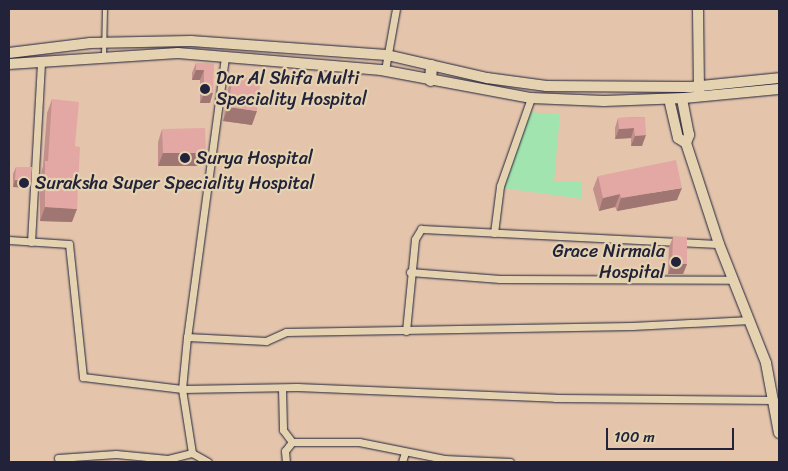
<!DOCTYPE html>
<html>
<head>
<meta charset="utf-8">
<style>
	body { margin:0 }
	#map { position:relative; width:788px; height:471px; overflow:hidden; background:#e4c5ac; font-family:Sriracha,sans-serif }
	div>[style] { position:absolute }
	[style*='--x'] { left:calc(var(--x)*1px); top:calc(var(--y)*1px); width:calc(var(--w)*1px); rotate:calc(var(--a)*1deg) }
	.green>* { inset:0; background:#a1e4af }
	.roads { filter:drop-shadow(0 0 1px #22223b) drop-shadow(0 0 1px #22223b) }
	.lane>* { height:4px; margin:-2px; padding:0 2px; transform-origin:2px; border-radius:2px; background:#e5d2b0 }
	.street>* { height:7px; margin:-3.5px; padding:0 3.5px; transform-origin:3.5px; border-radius:3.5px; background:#e5d2b0 }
	.secondary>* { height:10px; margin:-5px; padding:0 5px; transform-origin:5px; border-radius:5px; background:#e5d2b0 }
	.primary>* { height:11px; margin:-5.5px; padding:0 5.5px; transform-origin:5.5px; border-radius:5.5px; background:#e5d2b0 }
	.wall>* { inset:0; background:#c3908c }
	.shaded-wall>* { inset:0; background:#9f7672 }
	.building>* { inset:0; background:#e3a8a3 }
	.dots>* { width:14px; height:14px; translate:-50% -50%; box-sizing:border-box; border:2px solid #e5d2b0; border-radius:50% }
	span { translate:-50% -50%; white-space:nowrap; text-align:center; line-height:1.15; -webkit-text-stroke:4.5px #e5d2b0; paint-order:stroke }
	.poi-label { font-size:18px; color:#22223b }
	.left { translate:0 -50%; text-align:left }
	.right { translate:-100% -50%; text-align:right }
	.frame { position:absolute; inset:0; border:10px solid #22223b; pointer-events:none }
	.scale { position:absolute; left:606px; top:428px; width:128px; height:22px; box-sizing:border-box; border:2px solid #22223b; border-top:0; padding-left:6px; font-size:15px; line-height:18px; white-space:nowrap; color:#22223b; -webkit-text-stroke:4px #e5d2b0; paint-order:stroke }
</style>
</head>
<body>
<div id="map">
	<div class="green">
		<i style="clip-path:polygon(526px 112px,560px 114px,554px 181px,582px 181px,582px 199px,502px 188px)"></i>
	</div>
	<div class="roads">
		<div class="lane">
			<i style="--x:104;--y:56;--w:47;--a:-88.8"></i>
		</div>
		<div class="street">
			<i style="--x:225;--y:57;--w:283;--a:97.7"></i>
			<i style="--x:187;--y:337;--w:79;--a:2.9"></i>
			<i style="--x:266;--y:341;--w:22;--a:-24"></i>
			<i style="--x:286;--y:332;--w:346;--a:-1"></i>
			<i style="--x:632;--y:326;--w:118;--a:-2.9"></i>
			<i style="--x:385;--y:70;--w:62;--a:-79.8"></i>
			<i style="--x:494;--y:233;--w:47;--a:-82.7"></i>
			<i style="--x:500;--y:186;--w:93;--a:-70.6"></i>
			<i style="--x:9;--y:240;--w:60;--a:3.8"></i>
			<i style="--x:69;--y:244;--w:134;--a:84"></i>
			<i style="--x:83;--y:377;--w:100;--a:6.9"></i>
			<i style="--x:182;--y:389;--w:115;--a:-1"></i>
			<i style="--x:297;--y:387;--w:258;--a:2.4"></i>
			<i style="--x:555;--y:398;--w:219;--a:0.5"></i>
			<i style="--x:31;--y:242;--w:181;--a:-86.8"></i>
			<i style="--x:410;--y:272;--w:90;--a:4.4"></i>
			<i style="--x:500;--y:279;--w:234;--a:0.2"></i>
			<i style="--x:406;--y:331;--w:92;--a:-84.4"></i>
			<i style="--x:415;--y:239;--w:12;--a:-59"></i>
			<i style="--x:421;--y:229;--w:298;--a:2.9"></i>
			<i style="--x:187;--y:337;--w:52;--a:95.5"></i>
			<i style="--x:182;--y:389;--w:65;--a:81.1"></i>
			<i style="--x:192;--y:453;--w:18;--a:29"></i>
			<i style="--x:282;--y:388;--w:42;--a:88.6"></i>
			<i style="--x:283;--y:430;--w:15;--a:53"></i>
			<i style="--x:292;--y:442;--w:11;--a:128"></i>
			<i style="--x:285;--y:451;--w:11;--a:85"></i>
			<i style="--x:292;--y:442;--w:67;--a:0"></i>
			<i style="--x:359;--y:442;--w:87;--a:11.3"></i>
			<i style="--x:444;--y:459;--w:66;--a:2.6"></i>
			<i style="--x:58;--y:458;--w:58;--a:-3.9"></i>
			<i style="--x:116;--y:454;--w:52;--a:5.5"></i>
			<i style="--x:168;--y:459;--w:25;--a:-14"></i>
			<i style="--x:402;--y:462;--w:10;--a:-73"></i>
		</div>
		<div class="secondary">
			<i style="--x:698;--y:9;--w:84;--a:89.3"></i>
			<i style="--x:9;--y:53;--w:82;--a:-7"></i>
			<i style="--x:90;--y:43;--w:101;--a:-1.1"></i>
			<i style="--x:191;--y:41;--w:196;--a:4.1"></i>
			<i style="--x:387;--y:55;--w:103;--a:13"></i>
			<i style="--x:487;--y:78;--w:60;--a:7.7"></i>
			<i style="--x:546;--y:86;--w:145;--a:0.4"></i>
			<i style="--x:691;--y:87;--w:88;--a:-5.8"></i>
			<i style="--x:9;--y:64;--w:169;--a:-3.7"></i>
			<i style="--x:178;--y:53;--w:204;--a:4.8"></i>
			<i style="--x:381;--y:70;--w:153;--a:10.6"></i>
			<i style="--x:531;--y:98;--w:73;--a:2.4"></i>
			<i style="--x:604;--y:101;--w:80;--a:-2.1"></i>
			<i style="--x:684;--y:98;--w:95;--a:-5.4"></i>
			<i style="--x:669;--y:99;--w:40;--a:77"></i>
			<i style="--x:678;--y:138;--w:9;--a:32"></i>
			<i style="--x:686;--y:143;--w:9;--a:-69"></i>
			<i style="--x:689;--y:135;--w:37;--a:-101"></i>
			<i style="--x:686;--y:143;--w:106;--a:71.9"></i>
			<i style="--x:719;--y:244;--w:128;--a:68.4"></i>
			<i style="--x:766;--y:363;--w:71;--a:79.5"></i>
		</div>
		<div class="primary">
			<i style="--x:430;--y:80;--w:15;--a:-86"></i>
		</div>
	</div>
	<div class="wall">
		<i style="clip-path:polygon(196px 63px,214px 63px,210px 103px,200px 103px,200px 80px,192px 80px,192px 73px)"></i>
		<i style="clip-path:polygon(233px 75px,252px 125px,223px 121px,228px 88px)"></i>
		<i style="clip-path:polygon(52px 99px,75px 146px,72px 222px,40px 221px,40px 175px,43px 166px,47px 113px)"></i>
		<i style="clip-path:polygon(645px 117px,642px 146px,631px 146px,631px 138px,615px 139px,615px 128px,618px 118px)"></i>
		<i style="clip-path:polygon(162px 129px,206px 153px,201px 166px,158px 166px,158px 142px)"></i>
		<i style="clip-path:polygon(16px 167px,31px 181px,29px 188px,13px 187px,13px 174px)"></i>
		<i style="clip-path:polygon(598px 176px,677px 200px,617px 211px,615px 207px,599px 211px,593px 189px)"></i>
		<i style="clip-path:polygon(673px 237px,687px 264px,683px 274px,668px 274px,669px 247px)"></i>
	</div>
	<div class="shaded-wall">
		<i style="clip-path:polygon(196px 70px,204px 70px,200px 80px,192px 80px)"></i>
		<i style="clip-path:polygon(204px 93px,213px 93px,210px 103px,200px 103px)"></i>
		<i style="clip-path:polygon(228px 107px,257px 111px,252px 125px,223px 121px)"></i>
		<i style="clip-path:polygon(634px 128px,631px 138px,615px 139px,619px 129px)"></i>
		<i style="clip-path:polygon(646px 135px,642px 146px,631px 146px,635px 136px)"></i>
		<i style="clip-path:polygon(163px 153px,206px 153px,201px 166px,158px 166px)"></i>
		<i style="clip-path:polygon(15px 180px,31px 181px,29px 188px,13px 187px)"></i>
		<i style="clip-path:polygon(682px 188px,677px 200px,617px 211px,621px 198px)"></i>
		<i style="clip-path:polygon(620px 194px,615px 207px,599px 211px,603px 198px)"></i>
		<i style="clip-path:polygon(45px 207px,77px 209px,72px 222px,40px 221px)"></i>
		<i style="clip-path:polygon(672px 264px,687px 264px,683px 274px,668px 274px)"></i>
	</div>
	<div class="building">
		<i style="clip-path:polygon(196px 63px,214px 63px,213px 93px,204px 93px,204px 70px,196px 70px)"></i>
		<i style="clip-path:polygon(233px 75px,261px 80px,257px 111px,228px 107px)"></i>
		<i style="clip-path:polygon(52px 99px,79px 102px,75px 146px,80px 147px,77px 209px,45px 207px,45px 161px,48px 161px)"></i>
		<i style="clip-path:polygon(645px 117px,646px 135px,635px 136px,634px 128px,619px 129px,618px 118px)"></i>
		<i style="clip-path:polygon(205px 128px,206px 153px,163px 153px,162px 129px)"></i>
		<i style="clip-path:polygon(676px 160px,682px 188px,621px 198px,620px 194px,603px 198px,598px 176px)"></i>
		<i style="clip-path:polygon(16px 167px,32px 167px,31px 181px,15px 180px)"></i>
		<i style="clip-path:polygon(673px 237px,687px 237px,687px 264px,672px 264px)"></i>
	</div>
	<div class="dots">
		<i style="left:205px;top:89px;background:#22223b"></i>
		<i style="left:185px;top:158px;background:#22223b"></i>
		<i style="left:24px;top:183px;background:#22223b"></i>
		<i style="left:676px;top:262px;background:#22223b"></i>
	</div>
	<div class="poi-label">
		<span class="left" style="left:216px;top:89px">Dar Al Shifa Multi<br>Speciality Hospital</span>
		<span class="left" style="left:196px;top:158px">Surya Hospital</span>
		<span class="left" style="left:35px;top:183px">Suraksha Super Speciality Hospital</span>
		<span class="right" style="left:665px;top:262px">Grace Nirmala<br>Hospital</span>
	</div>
	<div class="frame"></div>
	<div class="scale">100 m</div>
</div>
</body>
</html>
